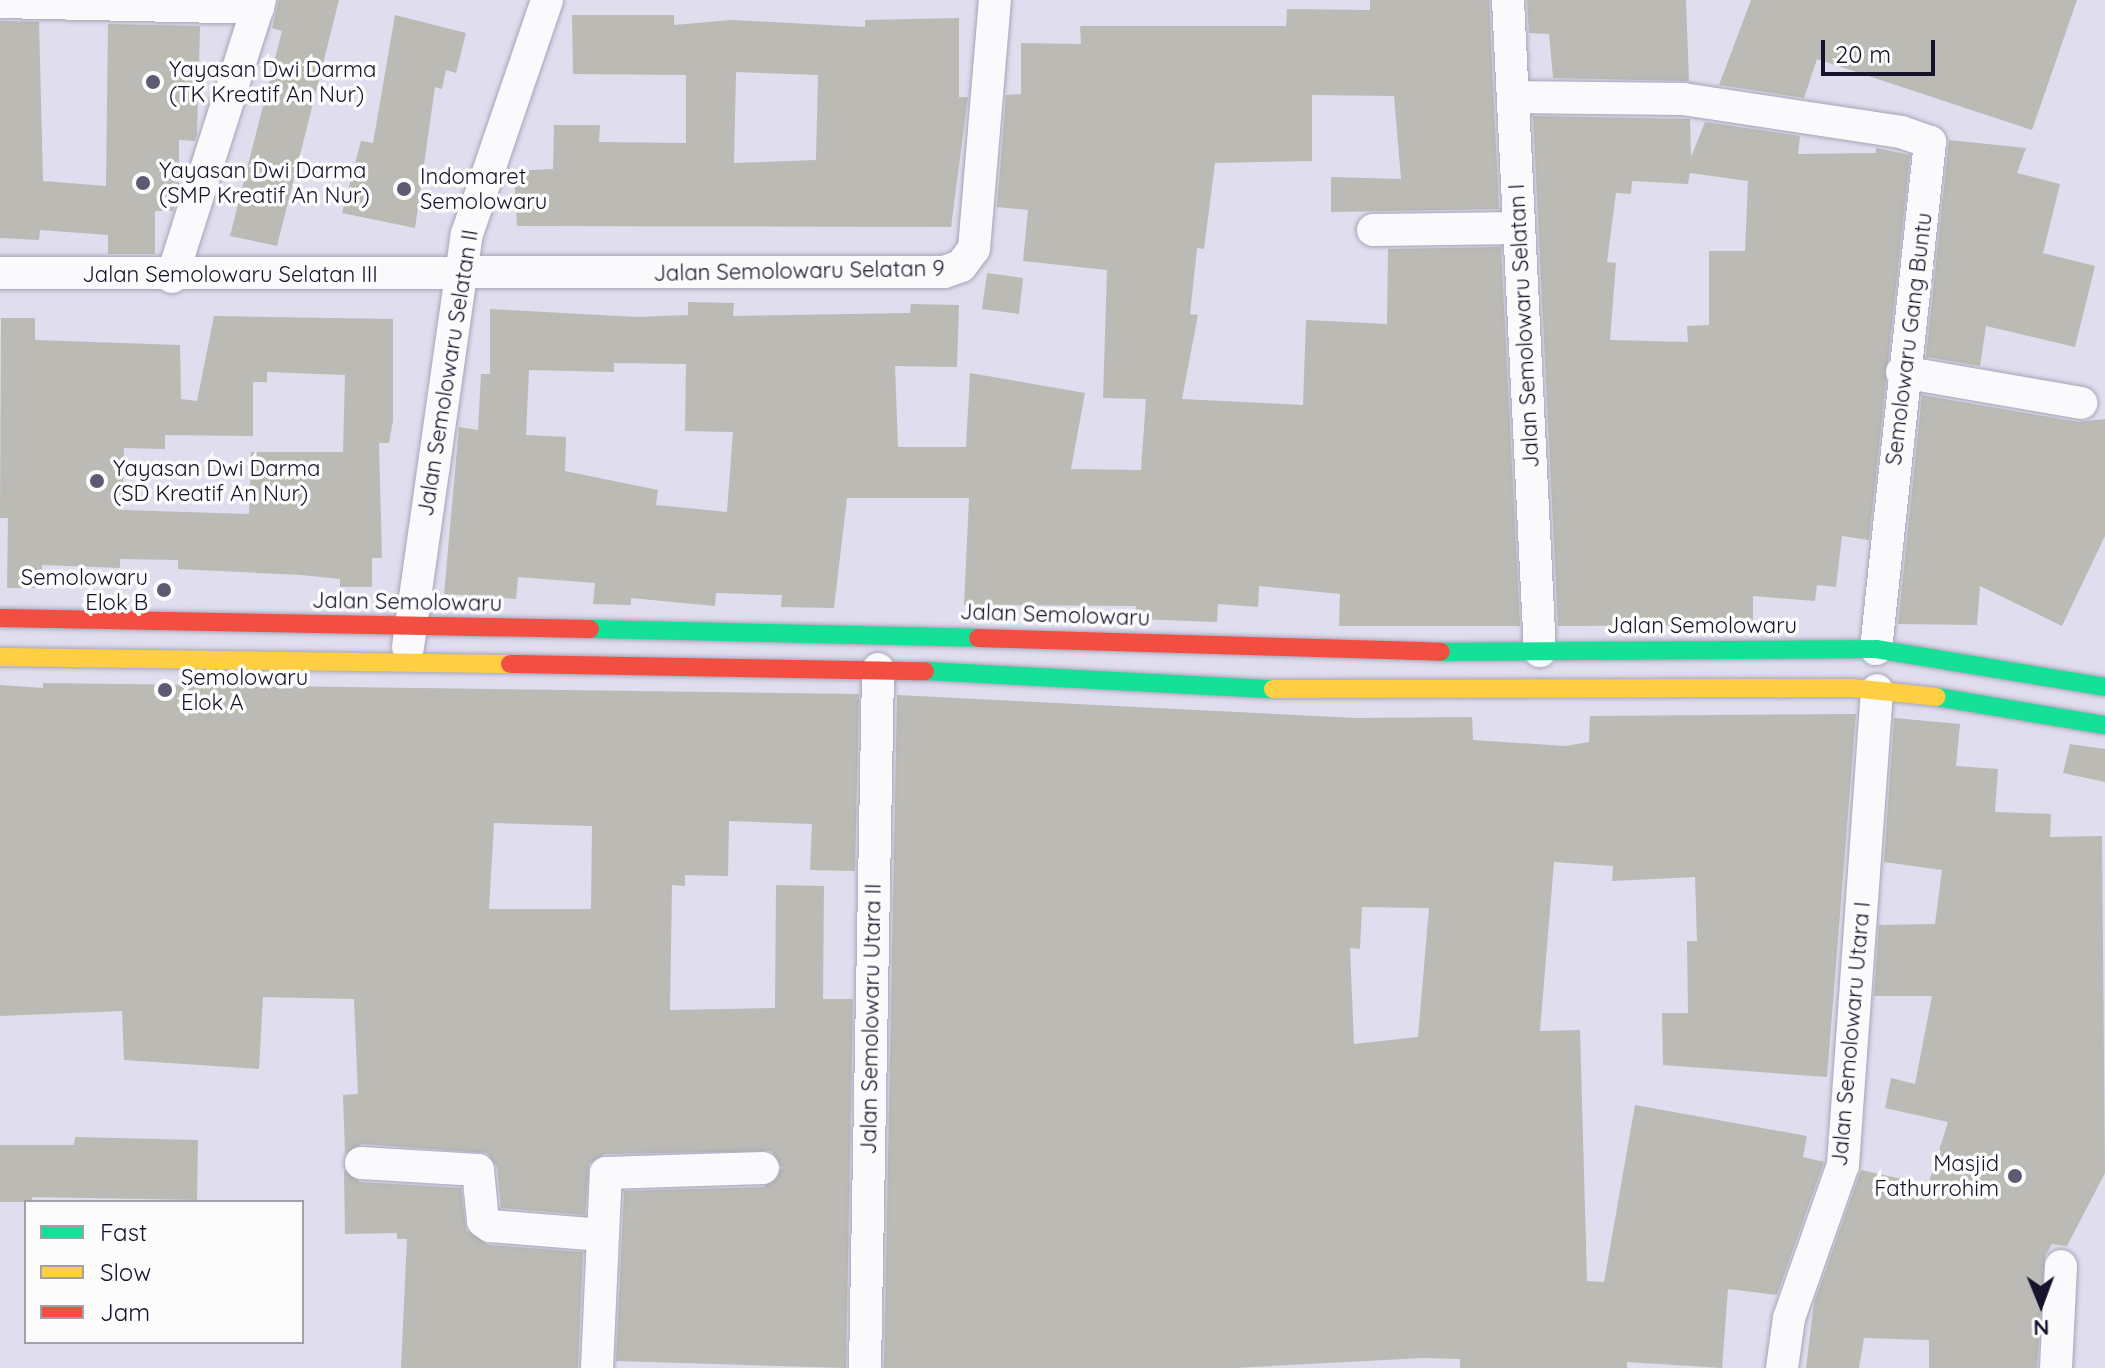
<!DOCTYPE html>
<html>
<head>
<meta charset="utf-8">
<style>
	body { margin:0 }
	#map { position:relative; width:2105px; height:1368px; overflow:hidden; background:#dfddee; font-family:Quicksand,sans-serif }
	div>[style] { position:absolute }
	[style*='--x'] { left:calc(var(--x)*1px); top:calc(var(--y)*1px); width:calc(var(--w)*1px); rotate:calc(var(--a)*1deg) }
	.building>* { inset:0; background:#bbbab4 }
	.roads { filter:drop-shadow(0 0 2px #a7a4b8) drop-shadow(0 0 2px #a7a4b8) }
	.street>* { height:32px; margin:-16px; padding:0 16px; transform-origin:16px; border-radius:16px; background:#fafafc }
	.fast>* { height:18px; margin:-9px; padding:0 9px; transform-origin:9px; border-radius:9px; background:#16e098 }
	.slow>* { height:18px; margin:-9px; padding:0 9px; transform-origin:9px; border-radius:9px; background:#ffcf43 }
	.jam>* { height:18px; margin:-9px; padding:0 9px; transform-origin:9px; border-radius:9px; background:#f24e42 }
	.dots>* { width:22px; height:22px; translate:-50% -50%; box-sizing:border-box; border:4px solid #fcfcfc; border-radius:50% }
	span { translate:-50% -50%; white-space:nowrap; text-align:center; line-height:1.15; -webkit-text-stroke:7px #fcfcfc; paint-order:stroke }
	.poi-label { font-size:22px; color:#18132d }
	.left { translate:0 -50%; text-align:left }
	.right { translate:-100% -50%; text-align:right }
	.street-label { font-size:22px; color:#18132d }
	.legend { position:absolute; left:24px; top:1200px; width:280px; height:144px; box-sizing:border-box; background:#fcfcfc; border:2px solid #a19fa9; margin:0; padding:10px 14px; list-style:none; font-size:24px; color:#18132d }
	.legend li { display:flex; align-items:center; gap:16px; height:40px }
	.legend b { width:40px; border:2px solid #a19fa9 }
	.north { position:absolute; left:2001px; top:1264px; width:80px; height:80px; -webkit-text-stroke:6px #fcfcfc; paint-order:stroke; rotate:179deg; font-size:22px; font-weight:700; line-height:32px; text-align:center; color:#18132d }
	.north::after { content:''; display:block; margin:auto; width:28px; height:36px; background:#18132d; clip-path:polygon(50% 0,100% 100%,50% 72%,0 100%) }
	.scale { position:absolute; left:1821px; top:40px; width:114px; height:36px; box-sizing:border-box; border:4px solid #18132d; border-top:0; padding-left:10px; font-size:24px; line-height:28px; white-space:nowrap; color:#18132d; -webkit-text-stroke:6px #fcfcfc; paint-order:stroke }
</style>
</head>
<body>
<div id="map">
	<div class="building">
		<i style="clip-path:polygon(279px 0,339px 0,277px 246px,230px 236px,282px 31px,272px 28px)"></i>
		<i style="clip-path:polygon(evenodd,1370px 0,1489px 0,1499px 209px,1331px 212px,1331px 177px,1401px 179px,1394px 96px,1312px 95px,1312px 161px,1215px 163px,1204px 249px,1197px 248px,1190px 314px,1198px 315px,1182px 399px,1303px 405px,1306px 320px,1387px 324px,1388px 249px,1501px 247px,1520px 626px,1339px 626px,1340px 594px,1259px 586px,1258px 607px,1218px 604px,1217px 622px,1135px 619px,1136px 606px,964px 605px,969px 498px,847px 498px,834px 608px,781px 607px,782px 595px,716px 593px,715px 606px,631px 598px,631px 605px,593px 604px,595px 583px,518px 577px,516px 599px,444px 594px,459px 427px,478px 430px,481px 374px,490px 374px,490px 309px,637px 317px,688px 315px,688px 302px,734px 303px,733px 316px,910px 313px,911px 304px,959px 305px,957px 367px,895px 366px,898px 447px,966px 447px,970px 373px,1085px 393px,1071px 469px,1141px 470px,1146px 399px,1103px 398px,1107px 270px,1023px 261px,1028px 210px,997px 207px,1006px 95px,1021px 94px,1021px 43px,1081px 44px,1080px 26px,1286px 26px,1287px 9px,1370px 10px,1370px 0,614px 363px,686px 364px,685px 431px,733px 432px,727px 512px,656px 505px,658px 490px,565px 471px,566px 437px,526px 435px,529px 370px,614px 372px,614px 363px)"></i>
		<i style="clip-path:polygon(1527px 0,1686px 0,1689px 81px,1553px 78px,1549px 34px,1529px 33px)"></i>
		<i style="clip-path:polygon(1751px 0,2077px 0,2032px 130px,1817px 59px,1804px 98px,1719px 85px)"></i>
		<i style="clip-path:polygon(395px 15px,466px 33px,456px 73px,446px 70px,442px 89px,435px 87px,415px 228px,342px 213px,361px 141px,373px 143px)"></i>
		<i style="clip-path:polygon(evenodd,572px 15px,674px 15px,674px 25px,731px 20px,865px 27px,865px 20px,959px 18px,959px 97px,968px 97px,951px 227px,517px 226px,514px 171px,553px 169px,554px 125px,600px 125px,599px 142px,686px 143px,686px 75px,573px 74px,572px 15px,736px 72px,818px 75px,816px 160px,734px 163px,736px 72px)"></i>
		<i style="clip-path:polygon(0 21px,39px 22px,43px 181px,106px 186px,108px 24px,200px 26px,197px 135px,195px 141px,179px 140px,179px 192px,173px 211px,155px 211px,155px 254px,108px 254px,108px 235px,40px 230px,39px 240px,0 238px)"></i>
		<i style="clip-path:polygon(evenodd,1533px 116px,1690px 119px,1691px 157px,1705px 122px,1800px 136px,1798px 154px,1876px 153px,1876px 148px,1910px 155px,1869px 540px,1842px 536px,1836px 587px,1817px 585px,1815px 601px,1753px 596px,1753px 625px,1558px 626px,1533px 116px,1690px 173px,1748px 181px,1745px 251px,1709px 251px,1709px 325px,1687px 326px,1688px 342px,1610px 340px,1616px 263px,1607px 262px,1616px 193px,1631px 194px,1632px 181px,1688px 184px,1690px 173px)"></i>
		<i style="clip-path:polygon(1949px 140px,2026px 148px,2017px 173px,2060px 184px,2043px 253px,2095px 266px,2075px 347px,1986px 326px,1980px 366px,1926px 357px)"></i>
		<i style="clip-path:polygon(987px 273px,1023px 278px,1019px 314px,982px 309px)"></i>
		<i style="clip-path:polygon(evenodd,214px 316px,393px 319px,393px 421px,389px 443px,379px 443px,382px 558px,372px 558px,372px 587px,340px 587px,340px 579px,301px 575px,178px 569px,178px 560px,120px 559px,120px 568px,42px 565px,42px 588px,7px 588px,8px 518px,0 518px,1px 318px,35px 318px,35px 340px,180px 345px,181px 399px,197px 401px,214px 316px,267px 372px,345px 375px,343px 452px,251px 452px,249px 514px,122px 510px,124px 448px,165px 449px,165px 435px,253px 436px,253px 382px,267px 382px,267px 372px)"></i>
		<i style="clip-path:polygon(1922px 395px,2078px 422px,2105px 419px,2105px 536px,2062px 626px,1980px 586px,1977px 625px,1898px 624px)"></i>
		<i style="clip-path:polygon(evenodd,43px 683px,859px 694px,855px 871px,810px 870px,812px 824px,729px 821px,728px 876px,685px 875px,685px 886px,672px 885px,670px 1010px,775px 1008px,776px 885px,824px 886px,823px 999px,853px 999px,846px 1368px,616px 1361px,624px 1191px,764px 1187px,782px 1168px,771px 1151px,605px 1154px,589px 1164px,585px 1215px,501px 1208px,497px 1167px,487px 1153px,362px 1144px,345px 1154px,343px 1095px,358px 1094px,354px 999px,263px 997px,259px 1069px,124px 1060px,122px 1011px,0 1016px,0 685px,43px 688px,43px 683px,494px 823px,592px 826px,591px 909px,489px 909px,494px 823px)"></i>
		<i style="clip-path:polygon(evenodd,897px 695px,1356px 718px,1472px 717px,1473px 740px,1565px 746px,1589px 742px,1590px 716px,1856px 714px,1827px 1077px,1663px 1065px,1662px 1013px,1688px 1013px,1687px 941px,1697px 941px,1695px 877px,1612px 881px,1613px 866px,1554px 862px,1540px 1031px,1580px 1030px,1587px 1281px,1604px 1282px,1635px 1105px,1807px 1136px,1803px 1157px,1824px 1162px,1777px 1295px,1728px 1289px,1722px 1368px,1627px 1362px,1627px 1368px,1460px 1368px,1460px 1359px,1423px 1358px,1234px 1368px,884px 1368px,897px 695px,1362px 907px,1429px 908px,1418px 1037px,1354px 1044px,1350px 948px,1360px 949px,1362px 907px)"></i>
		<i style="clip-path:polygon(1894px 718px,1960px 724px,1956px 766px,1998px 769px,1995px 812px,2051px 814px,2050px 837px,2102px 836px,2105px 1173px,2067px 1246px,2052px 1244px,2045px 1256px,2037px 1368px,1929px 1368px,1929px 1340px,1864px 1338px,1859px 1368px,1806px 1368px,1814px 1303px,1861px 1170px,1928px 1185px,1948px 1122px,1885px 1108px,1891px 1078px,1915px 1084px,1932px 996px,1874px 996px,1879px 925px,1935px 924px,1942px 870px,1884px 862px)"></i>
		<i style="clip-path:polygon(2070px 744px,2105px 749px,2105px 782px,2063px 773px)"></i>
		<i style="clip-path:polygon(75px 1137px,198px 1140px,197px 1200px,32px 1197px,32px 1202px,0 1202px,0 1145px,74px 1145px)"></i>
		<i style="clip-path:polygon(344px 1170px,360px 1182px,461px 1188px,466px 1230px,488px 1245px,583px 1252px,578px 1368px,401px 1368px,407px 1239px,397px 1239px,397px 1233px,345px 1234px)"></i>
	</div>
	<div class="roads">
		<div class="street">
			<i style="--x:1508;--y:0;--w:652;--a:87.19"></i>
			<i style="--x:0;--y:2;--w:258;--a:1.3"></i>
			<i style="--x:1513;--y:97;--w:170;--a:0.7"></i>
			<i style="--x:1683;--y:99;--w:220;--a:8.6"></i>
			<i style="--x:1901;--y:132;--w:31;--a:19"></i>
			<i style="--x:1930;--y:142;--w:510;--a:96.08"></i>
			<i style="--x:1373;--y:230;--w:146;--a:-0.8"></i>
			<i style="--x:0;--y:273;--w:944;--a:-0.06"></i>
			<i style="--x:944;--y:272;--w:18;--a:-19"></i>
			<i style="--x:961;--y:266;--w:21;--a:-53"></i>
			<i style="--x:974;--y:249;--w:250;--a:-85.2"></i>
			<i style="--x:172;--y:277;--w:291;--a:-72.4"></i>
			<i style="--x:1902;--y:372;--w:182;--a:9.8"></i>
			<i style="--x:408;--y:647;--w:417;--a:-81.9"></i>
			<i style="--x:467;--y:234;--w:247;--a:-71.1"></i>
			<i style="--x:361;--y:1163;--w:117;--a:3.4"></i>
			<i style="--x:478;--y:1170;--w:51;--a:84.4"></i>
			<i style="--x:483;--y:1221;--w:9;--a:36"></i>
			<i style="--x:490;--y:1226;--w:113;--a:4.6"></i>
			<i style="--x:597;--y:1368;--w:195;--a:-87.4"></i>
			<i style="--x:606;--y:1173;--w:157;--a:-1.8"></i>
			<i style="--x:865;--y:1368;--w:699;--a:-88.93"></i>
			<i style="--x:1782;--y:1368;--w:50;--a:-82"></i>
			<i style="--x:1789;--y:1318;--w:162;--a:-70.6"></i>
			<i style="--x:1843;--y:1165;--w:476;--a:-85.9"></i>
			<i style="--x:2056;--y:1368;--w:102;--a:-87.2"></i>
		</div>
		<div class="fast">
			<i style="--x:590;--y:629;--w:388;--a:1.3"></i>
			<i style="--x:1441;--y:652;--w:435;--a:-0.4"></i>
			<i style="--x:1876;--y:649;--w:232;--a:9.4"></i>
			<i style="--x:925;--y:671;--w:348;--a:3"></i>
			<i style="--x:1937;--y:697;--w:170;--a:9.5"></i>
		</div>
		<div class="slow">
			<i style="--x:0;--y:657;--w:510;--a:0.79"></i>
			<i style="--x:1273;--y:689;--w:579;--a:-0.1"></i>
			<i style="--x:1852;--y:688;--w:85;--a:6"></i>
		</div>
		<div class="jam">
			<i style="--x:0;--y:618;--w:590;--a:1.07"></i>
			<i style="--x:978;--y:638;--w:463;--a:1.7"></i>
			<i style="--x:510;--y:664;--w:415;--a:1"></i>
		</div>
	</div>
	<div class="dots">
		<i style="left:153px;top:82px;background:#5e5a71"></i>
		<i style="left:143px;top:183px;background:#5e5a71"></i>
		<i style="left:404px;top:189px;background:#5e5a71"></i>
		<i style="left:97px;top:481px;background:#5e5a71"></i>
		<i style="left:164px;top:590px;background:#5e5a71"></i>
		<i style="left:165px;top:690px;background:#5e5a71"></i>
		<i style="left:2015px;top:1176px;background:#5e5a71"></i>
	</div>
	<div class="poi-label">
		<span class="left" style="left:169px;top:82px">Yayasan Dwi Darma<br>(TK Kreatif An Nur)</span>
		<span class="left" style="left:159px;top:183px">Yayasan Dwi Darma<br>(SMP Kreatif An Nur)</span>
		<span class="left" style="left:420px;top:189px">Indomaret<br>Semolowaru</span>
		<span class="left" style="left:113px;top:481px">Yayasan Dwi Darma<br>(SD Kreatif An Nur)</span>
		<span class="right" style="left:148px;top:590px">Semolowaru<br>Elok B</span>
		<span class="left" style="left:181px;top:690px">Semolowaru<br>Elok A</span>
		<span class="right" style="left:1999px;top:1176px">Masjid<br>Fathurrohim</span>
	</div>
	<div class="street-label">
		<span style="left:799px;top:271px;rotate:-1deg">Jalan Semolowaru Selatan 9</span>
		<span style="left:230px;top:275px">Jalan Semolowaru Selatan III</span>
		<span style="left:1524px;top:326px;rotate:-93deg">Jalan Semolowaru Selatan I</span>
		<span style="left:1909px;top:339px;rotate:-83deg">Semolowaru Gang Buntu</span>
		<span style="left:448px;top:373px;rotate:-81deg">Jalan Semolowaru Selatan II</span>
		<span style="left:407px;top:602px;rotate:1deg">Jalan Semolowaru</span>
		<span style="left:1055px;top:615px;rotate:2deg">Jalan Semolowaru</span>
		<span style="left:1702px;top:626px">Jalan Semolowaru</span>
		<span style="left:871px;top:1019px;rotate:-89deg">Jalan Semolowaru Utara II</span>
		<span style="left:1851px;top:1034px;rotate:-85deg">Jalan Semolowaru Utara I</span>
	</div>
	<ul class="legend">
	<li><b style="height:10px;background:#16e098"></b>Fast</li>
	<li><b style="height:10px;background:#ffcf43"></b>Slow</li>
	<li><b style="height:10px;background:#f24e42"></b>Jam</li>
	</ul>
	<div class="north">N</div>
	<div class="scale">20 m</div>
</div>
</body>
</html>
